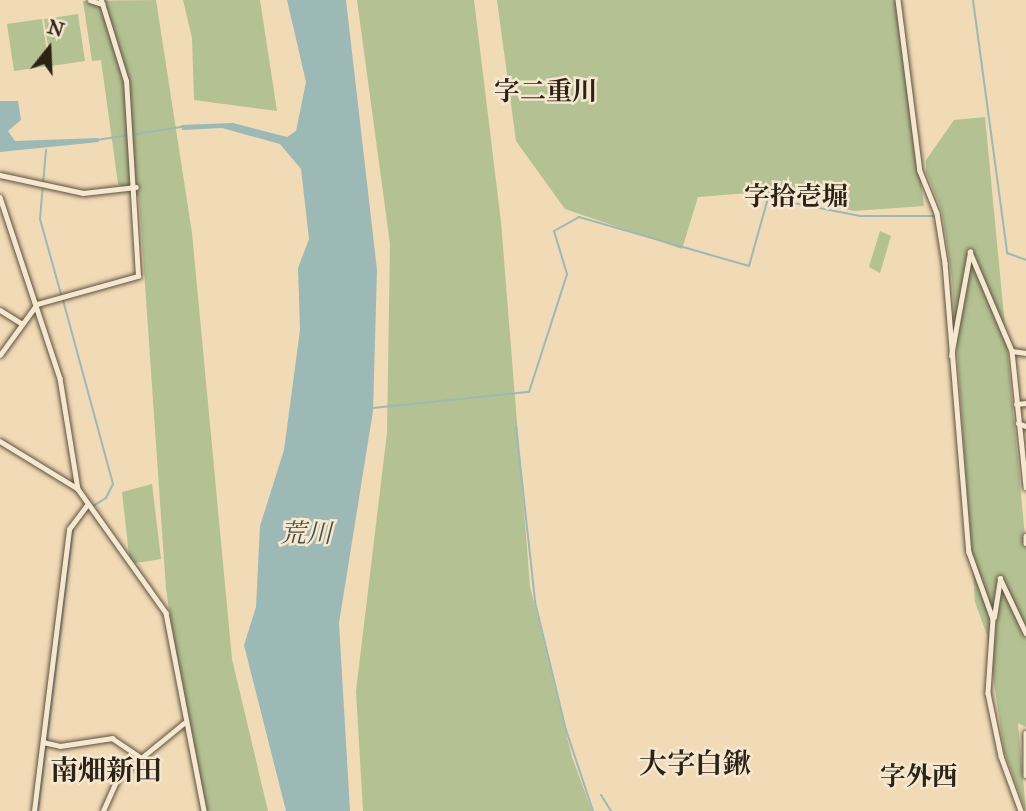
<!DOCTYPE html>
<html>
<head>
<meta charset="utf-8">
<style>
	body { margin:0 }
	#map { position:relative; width:1026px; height:811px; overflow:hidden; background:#f1dab6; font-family:"IM FELL Great Primer","Noto Serif JP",serif }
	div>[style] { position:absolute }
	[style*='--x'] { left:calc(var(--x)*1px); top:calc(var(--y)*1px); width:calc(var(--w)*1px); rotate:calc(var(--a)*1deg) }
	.green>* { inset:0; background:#b4c193 }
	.water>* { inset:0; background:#9cb9b5 }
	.stream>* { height:2px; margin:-1px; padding:0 1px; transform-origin:1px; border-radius:1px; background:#9cb9b5 }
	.roads { filter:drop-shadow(0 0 2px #5d513f) drop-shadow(0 0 2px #5d513f) }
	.minor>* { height:4.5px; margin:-2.25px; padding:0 2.25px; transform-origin:2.25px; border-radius:2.25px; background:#f6e7d0 }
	span { translate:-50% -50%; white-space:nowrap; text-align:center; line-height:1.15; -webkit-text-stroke:5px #f6e7d0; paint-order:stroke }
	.neighbourhood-label { font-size:26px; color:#2c2317; font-weight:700 }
	.water-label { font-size:26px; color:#4e5046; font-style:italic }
	.quarter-label { font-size:28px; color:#2c2317; font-weight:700 }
	.north { position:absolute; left:14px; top:14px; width:70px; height:70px; -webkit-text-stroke:5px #f6e7d0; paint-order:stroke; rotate:18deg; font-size:19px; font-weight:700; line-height:28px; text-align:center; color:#2c2317 }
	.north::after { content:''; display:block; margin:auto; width:24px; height:32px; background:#2c2317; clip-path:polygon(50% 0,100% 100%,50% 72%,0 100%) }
</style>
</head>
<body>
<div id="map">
	<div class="green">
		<i style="clip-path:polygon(156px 0,192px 233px,232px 659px,268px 811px,207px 811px,183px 706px,166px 589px,139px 197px,118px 184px,101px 60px,92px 61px,83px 1px)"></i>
		<i style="clip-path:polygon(183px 0,260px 0,277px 111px,194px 100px,192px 38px)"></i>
		<i style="clip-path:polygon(357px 0,474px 0,501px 222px,530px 586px,572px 757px,592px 811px,363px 811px,356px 691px,387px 433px,390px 244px)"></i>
		<i style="clip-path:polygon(497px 0,899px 0,924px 206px,854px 211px,761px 192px,698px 197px,682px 249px,565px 209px,516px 141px)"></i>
		<i style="clip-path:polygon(78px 14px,85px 61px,51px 66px,44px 19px)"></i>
		<i style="clip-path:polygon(42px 19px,49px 66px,14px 71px,7px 24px)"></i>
		<i style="clip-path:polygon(985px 117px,1026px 547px,1026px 727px,1018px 723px,1026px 811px,1004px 751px,987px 635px,975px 602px,952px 279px,942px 211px,926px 172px,926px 160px,954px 120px)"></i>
		<i style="clip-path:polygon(880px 231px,891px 236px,880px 273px,869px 267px)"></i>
		<i style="clip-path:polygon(152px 484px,161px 559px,130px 564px,122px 492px)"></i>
	</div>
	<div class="water">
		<i style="clip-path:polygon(287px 0,346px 0,377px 270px,373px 411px,339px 623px,350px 811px,286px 811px,244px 645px,256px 607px,260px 526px,284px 450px,300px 330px,298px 268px,309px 239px,301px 169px,280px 144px,222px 128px,182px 130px,181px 125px,233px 123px,287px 137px,296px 131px,306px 82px)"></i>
		<i style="clip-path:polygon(0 101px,18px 101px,21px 120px,8px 131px,15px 141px,98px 138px,99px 142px,0 152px)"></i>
	</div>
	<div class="stream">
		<i style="--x:973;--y:0;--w:255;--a:82.3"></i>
		<i style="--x:1007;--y:253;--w:20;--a:20"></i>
		<i style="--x:97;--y:140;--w:85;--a:-8.8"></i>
		<i style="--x:46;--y:150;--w:69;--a:95"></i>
		<i style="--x:40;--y:219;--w:78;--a:74.4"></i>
		<i style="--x:63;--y:300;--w:191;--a:74.8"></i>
		<i style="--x:113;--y:484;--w:16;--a:117"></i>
		<i style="--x:106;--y:498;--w:15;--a:148"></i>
		<i style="--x:373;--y:408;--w:157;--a:-5.9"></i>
		<i style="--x:529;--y:392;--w:124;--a:-72.1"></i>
		<i style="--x:567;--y:274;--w:45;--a:-106.8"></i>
		<i style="--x:554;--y:231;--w:29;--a:-29"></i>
		<i style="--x:579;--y:217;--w:177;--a:16.1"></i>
		<i style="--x:749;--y:266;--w:71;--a:-74.4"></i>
		<i style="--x:768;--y:198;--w:94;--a:11.1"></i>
		<i style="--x:860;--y:216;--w:75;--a:0"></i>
		<i style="--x:516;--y:426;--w:177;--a:83.8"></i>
		<i style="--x:535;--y:602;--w:132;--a:76.4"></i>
		<i style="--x:566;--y:730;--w:85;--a:71.6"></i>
		<i style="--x:47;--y:740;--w:215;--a:-83"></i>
		<i style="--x:601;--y:795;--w:19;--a:58"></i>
		<i style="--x:38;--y:811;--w:65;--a:-83"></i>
	</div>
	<div class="roads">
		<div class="minor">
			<i style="--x:90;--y:0;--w:13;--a:18"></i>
			<i style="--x:898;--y:0;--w:172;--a:82.7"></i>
			<i style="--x:920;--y:171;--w:45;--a:68"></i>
			<i style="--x:937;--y:213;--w:51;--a:80.9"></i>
			<i style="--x:945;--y:263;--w:290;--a:85.3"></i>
			<i style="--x:969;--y:552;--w:71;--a:70.3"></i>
			<i style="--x:993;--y:619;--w:74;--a:93.9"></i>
			<i style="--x:988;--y:693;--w:64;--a:78.3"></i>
			<i style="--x:1001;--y:756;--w:59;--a:70"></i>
			<i style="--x:0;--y:175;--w:85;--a:12.2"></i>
			<i style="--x:83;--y:193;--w:53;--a:-6.5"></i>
			<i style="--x:0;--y:197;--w:191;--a:71.7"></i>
			<i style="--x:60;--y:378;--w:112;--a:80.8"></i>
			<i style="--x:78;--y:489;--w:152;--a:54.6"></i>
			<i style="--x:166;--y:613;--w:202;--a:79.1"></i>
			<i style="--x:0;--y:310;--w:25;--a:32"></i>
			<i style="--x:1012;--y:351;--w:14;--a:8"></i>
			<i style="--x:0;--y:355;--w:63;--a:-54"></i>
			<i style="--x:37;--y:304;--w:105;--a:-15.5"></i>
			<i style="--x:138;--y:276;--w:195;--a:-93.5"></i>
			<i style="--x:126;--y:81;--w:85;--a:-107.2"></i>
			<i style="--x:951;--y:356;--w:106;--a:-79.6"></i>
			<i style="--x:970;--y:252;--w:108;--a:67"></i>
			<i style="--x:1012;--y:351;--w:137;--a:84.1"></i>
			<i style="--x:1016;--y:404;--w:10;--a:-6"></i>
			<i style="--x:1018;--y:423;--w:9;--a:21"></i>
			<i style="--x:0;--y:441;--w:90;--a:31.4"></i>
			<i style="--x:1026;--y:536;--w:7;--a:90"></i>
			<i style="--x:994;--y:617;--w:39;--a:-81"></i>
			<i style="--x:1000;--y:578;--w:61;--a:64.7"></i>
			<i style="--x:1026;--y:733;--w:42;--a:90"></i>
			<i style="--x:43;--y:742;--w:17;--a:13"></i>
			<i style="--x:60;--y:746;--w:53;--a:-8.7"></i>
			<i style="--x:112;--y:738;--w:34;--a:34"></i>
			<i style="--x:34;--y:811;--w:284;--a:-82.9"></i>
			<i style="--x:69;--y:529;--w:30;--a:-53"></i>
			<i style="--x:103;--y:811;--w:37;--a:-66"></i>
			<i style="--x:118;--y:777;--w:85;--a:-39.3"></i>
		</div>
	</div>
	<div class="neighbourhood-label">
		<span style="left:546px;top:92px">字二重川</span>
		<span style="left:796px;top:197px">字拾壱堀</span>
		<span style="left:919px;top:777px">字外西</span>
	</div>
	<div class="water-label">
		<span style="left:306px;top:534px">荒川</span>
	</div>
	<div class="quarter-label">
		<span style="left:695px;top:764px">大字白鍬</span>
		<span style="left:106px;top:771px">南畑新田</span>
	</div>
	<div class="north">N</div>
</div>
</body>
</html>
